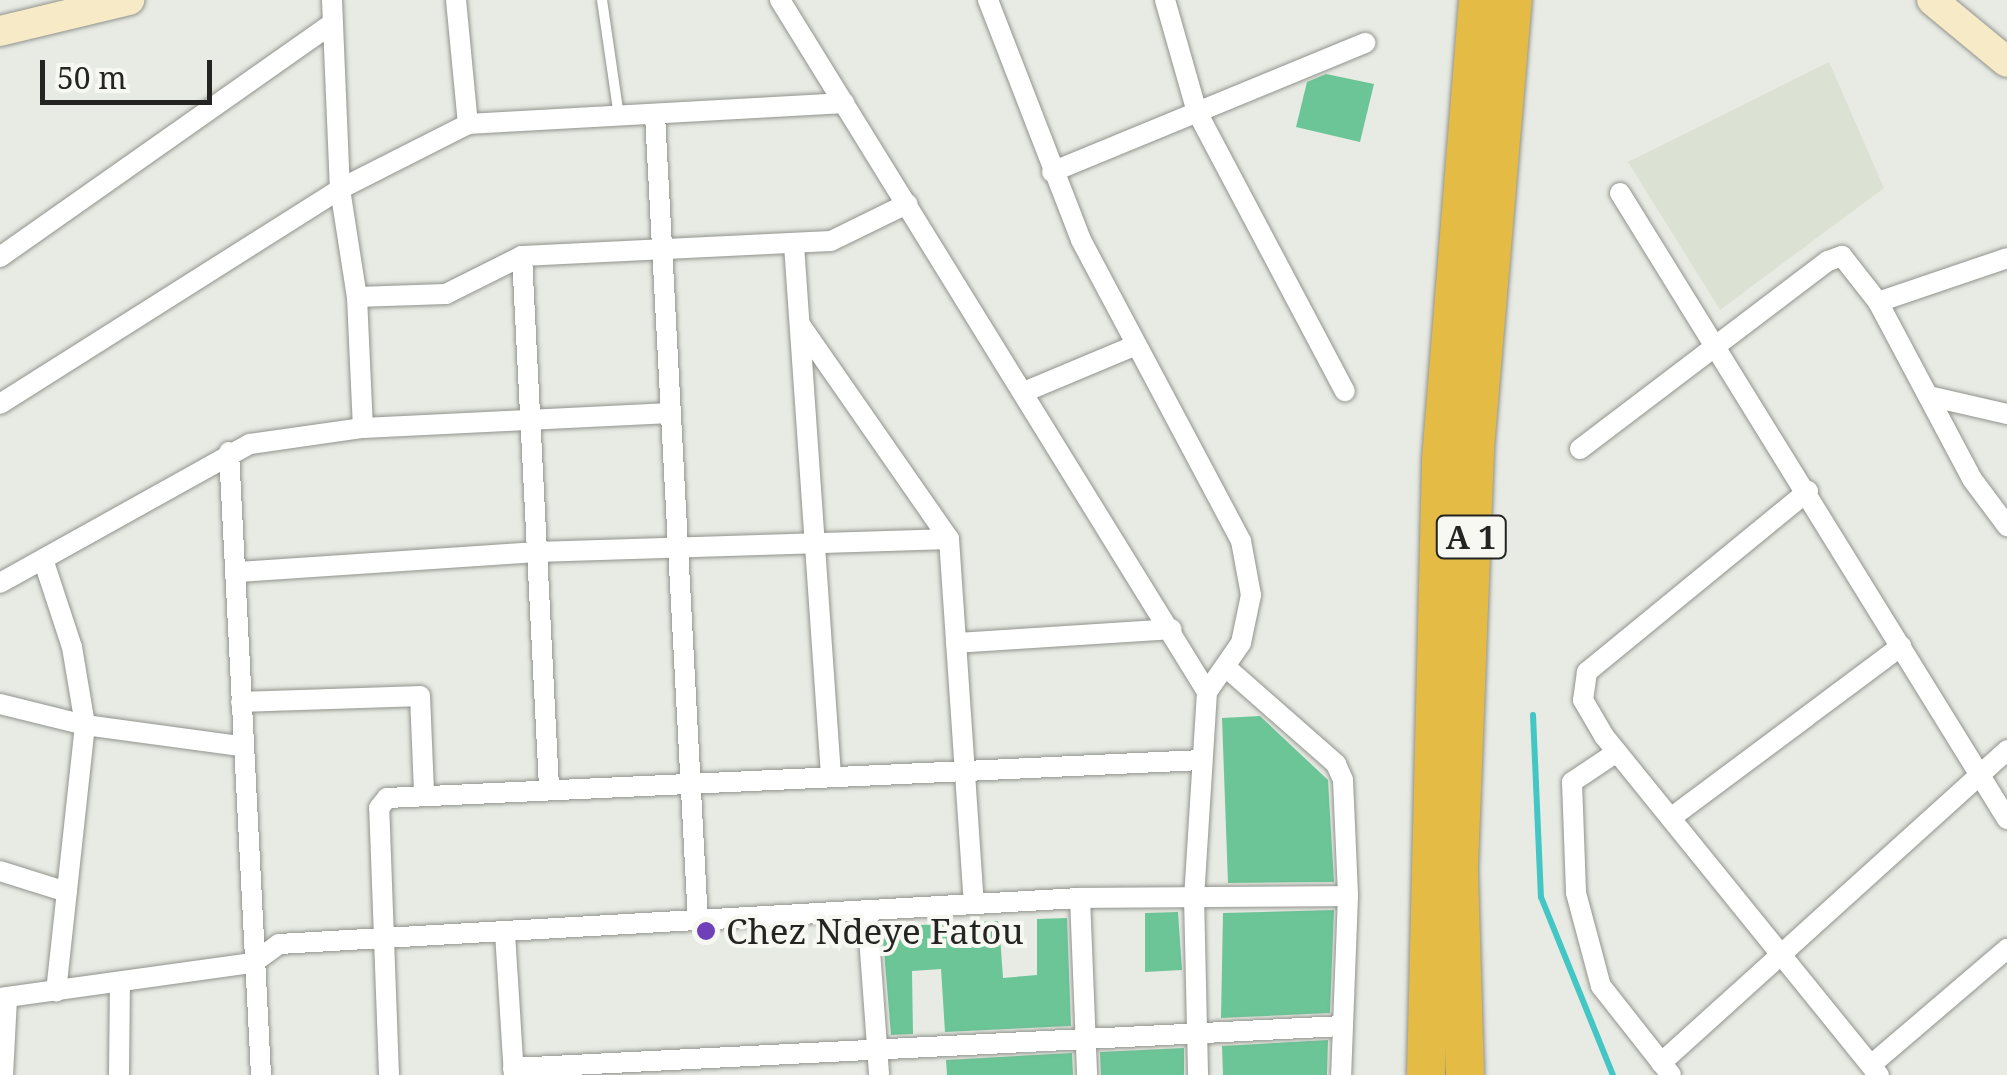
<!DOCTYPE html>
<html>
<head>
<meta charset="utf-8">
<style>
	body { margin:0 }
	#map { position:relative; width:2007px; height:1075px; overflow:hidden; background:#e8ebe4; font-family:"Noto Serif",serif }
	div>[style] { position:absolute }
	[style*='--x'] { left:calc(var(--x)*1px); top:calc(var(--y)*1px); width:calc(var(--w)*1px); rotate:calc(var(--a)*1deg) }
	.built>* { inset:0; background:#dbe1d3 }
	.stream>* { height:6px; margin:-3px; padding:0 3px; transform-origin:3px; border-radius:3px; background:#44c6c5 }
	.building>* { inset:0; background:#6bc596 }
	.roads { filter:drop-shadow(0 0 2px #91938d) drop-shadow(0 0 2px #91938d) }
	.lane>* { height:10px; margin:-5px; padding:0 5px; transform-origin:5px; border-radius:5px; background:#fff }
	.street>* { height:20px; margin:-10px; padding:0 10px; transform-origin:10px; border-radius:10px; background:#fff }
	.secondary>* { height:30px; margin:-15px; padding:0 15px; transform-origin:15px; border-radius:15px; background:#f7ebc7 }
	.highway>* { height:38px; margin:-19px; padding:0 19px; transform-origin:19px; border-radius:19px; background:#e4bb44 }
	.dots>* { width:28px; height:28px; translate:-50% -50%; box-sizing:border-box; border:5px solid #f6f8f1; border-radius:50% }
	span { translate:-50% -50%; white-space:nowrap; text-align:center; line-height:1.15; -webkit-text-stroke:8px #f6f8f1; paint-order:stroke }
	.shield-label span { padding:2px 8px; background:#f6f8f1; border:2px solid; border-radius:8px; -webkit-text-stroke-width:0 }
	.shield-label { font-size:32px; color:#242523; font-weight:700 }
	.poi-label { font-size:35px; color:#242523 }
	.left { translate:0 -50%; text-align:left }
	.scale { position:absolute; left:40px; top:60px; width:172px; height:45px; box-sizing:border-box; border:5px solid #242523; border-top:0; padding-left:12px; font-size:30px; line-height:35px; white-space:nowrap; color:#242523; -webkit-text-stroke:8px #f6f8f1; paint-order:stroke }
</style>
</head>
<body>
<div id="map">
	<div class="built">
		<i style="clip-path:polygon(1829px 62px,1884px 188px,1720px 310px,1628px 162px)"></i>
	</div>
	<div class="stream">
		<i style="--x:1533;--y:715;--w:182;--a:87.5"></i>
		<i style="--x:1541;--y:897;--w:192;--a:68"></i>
	</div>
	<div class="building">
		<i style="clip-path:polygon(1326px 74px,1374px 84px,1360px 142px,1296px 127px,1307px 82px)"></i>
		<i style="clip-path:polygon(1260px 716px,1328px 780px,1334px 882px,1228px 883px,1222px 718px)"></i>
		<i style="clip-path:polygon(1334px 910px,1330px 1013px,1221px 1018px,1223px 913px)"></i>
		<i style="clip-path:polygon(1178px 912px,1182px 970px,1145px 972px,1145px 913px)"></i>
		<i style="clip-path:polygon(1067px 918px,1071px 1026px,945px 1032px,941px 969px,912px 971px,913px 1034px,891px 1035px,882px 927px,999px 921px,1003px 978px,1037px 975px,1037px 919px)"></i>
		<i style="clip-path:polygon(1328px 1040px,1327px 1075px,1223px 1075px,1222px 1046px)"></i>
		<i style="clip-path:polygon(1184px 1048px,1184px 1075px,1101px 1075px,1100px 1052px)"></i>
		<i style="clip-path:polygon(1072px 1053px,1073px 1075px,947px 1075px,946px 1060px)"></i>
	</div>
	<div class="roads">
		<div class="lane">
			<i style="--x:602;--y:0;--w:118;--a:81.7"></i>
		</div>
		<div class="street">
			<i style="--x:332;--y:0;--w:189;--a:87.6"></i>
			<i style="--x:340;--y:189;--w:109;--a:81.1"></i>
			<i style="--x:357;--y:297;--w:131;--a:87.4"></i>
			<i style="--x:456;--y:0;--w:125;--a:84.5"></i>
			<i style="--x:780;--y:0;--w:813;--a:58.32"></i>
			<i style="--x:1207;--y:692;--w:204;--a:93.6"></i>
			<i style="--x:1194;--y:896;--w:179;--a:88.7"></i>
			<i style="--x:988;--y:0;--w:257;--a:68.8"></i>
			<i style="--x:1081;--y:240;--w:341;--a:62"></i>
			<i style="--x:1241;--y:541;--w:55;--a:79.5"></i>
			<i style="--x:1251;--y:595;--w:49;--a:101.8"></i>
			<i style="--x:1241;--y:643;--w:60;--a:124.8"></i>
			<i style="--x:1165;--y:0;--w:116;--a:74.1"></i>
			<i style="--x:1197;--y:112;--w:316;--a:62.1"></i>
			<i style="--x:655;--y:115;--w:807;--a:86.95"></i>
			<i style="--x:1052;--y:172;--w:339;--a:-22.4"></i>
			<i style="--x:1620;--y:193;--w:736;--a:58.28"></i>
			<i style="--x:794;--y:245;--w:532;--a:86.01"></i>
			<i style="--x:522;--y:256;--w:533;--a:87.09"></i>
			<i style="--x:0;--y:257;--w:406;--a:-35.1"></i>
			<i style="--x:357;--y:297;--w:89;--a:-1.9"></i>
			<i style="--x:446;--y:294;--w:85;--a:-26.6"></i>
			<i style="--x:522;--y:256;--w:309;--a:-2.8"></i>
			<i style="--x:831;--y:241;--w:85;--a:-26"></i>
			<i style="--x:1878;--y:302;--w:136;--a:-18.8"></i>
			<i style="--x:801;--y:326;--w:259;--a:55.2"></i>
			<i style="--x:949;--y:539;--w:365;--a:86.1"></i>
			<i style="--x:1024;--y:392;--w:119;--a:-22.7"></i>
			<i style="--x:1933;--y:397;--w:76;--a:12.9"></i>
			<i style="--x:0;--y:404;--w:402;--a:-32.3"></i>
			<i style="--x:340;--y:189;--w:144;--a:-26.9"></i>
			<i style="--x:468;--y:124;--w:377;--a:-3.2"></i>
			<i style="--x:1580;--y:449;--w:311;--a:-37.2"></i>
			<i style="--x:1828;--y:261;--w:15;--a:-20"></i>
			<i style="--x:1842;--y:256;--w:58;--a:52"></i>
			<i style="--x:1878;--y:302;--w:200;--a:62"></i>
			<i style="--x:1972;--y:479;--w:59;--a:53.3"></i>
			<i style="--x:229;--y:452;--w:624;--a:87.06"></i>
			<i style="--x:1808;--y:491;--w:286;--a:140.7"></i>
			<i style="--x:1587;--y:672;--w:28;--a:98"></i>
			<i style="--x:1583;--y:700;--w:42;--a:59.7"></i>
			<i style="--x:1604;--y:736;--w:437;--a:51"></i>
			<i style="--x:43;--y:559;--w:93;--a:71.8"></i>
			<i style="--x:72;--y:647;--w:79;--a:80.5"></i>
			<i style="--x:85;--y:725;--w:268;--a:96.2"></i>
			<i style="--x:237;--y:572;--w:302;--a:-3.8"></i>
			<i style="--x:538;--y:552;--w:411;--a:-1.8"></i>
			<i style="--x:0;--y:583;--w:286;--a:-29.1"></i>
			<i style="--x:250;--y:444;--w:114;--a:-8.1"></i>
			<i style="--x:363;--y:428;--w:308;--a:-2.8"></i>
			<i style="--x:956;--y:643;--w:216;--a:-3.7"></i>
			<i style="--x:1228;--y:669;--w:144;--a:41.3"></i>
			<i style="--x:1336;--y:764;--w:17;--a:66"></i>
			<i style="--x:1343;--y:780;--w:116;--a:87.5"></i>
			<i style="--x:1348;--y:896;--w:179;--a:92.2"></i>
			<i style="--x:241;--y:702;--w:179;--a:-1.9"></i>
			<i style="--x:420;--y:696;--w:97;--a:87.6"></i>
			<i style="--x:0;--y:704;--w:88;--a:13.9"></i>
			<i style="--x:85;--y:725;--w:157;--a:7.7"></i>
			<i style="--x:1617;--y:752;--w:54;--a:146.3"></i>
			<i style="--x:1572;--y:782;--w:111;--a:87.9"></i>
			<i style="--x:1576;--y:893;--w:96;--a:75"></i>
			<i style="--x:1601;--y:986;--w:113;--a:51.8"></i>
			<i style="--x:1672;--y:817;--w:286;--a:-36.7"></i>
			<i style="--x:0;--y:871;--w:70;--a:17.4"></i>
			<i style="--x:1080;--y:898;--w:177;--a:87.7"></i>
			<i style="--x:867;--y:910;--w:165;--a:85.8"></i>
			<i style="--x:505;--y:933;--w:142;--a:86.4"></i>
			<i style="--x:0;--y:998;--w:255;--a:-7.9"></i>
			<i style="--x:253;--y:963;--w:32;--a:-36"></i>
			<i style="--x:279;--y:944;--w:802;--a:-3.29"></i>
			<i style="--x:1080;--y:898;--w:268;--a:-0.4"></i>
			<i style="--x:1661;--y:1063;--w:467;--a:-42.1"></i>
			<i style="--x:1871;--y:1065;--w:179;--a:-40.5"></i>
			<i style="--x:513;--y:1068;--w:829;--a:-2.9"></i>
			<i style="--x:3;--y:1075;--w:77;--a:-87"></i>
			<i style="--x:119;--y:1075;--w:90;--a:-89.4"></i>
			<i style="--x:389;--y:1075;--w:267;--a:-92.1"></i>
			<i style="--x:379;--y:808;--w:13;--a:-51"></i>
			<i style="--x:387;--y:798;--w:816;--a:-2.67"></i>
		</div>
		<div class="secondary">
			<i style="--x:1932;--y:0;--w:97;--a:39.6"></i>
			<i style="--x:0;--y:31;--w:133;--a:-13.5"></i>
		</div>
		<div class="highway">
			<i style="--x:1426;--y:1075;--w:615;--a:-88.6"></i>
			<i style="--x:1441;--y:460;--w:461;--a:-85.4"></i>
			<i style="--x:1465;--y:1075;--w:208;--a:-91.7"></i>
			<i style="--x:1459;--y:867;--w:418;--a:-87.8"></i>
			<i style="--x:1475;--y:449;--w:451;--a:-85.2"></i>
		</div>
	</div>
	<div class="dots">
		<i style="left:706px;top:931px;background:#6f40b8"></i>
	</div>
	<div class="shield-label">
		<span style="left:1471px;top:537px">A 1</span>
	</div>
	<div class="poi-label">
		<span class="left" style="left:726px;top:931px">Chez Ndeye Fatou</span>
	</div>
	<div class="scale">50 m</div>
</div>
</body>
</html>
